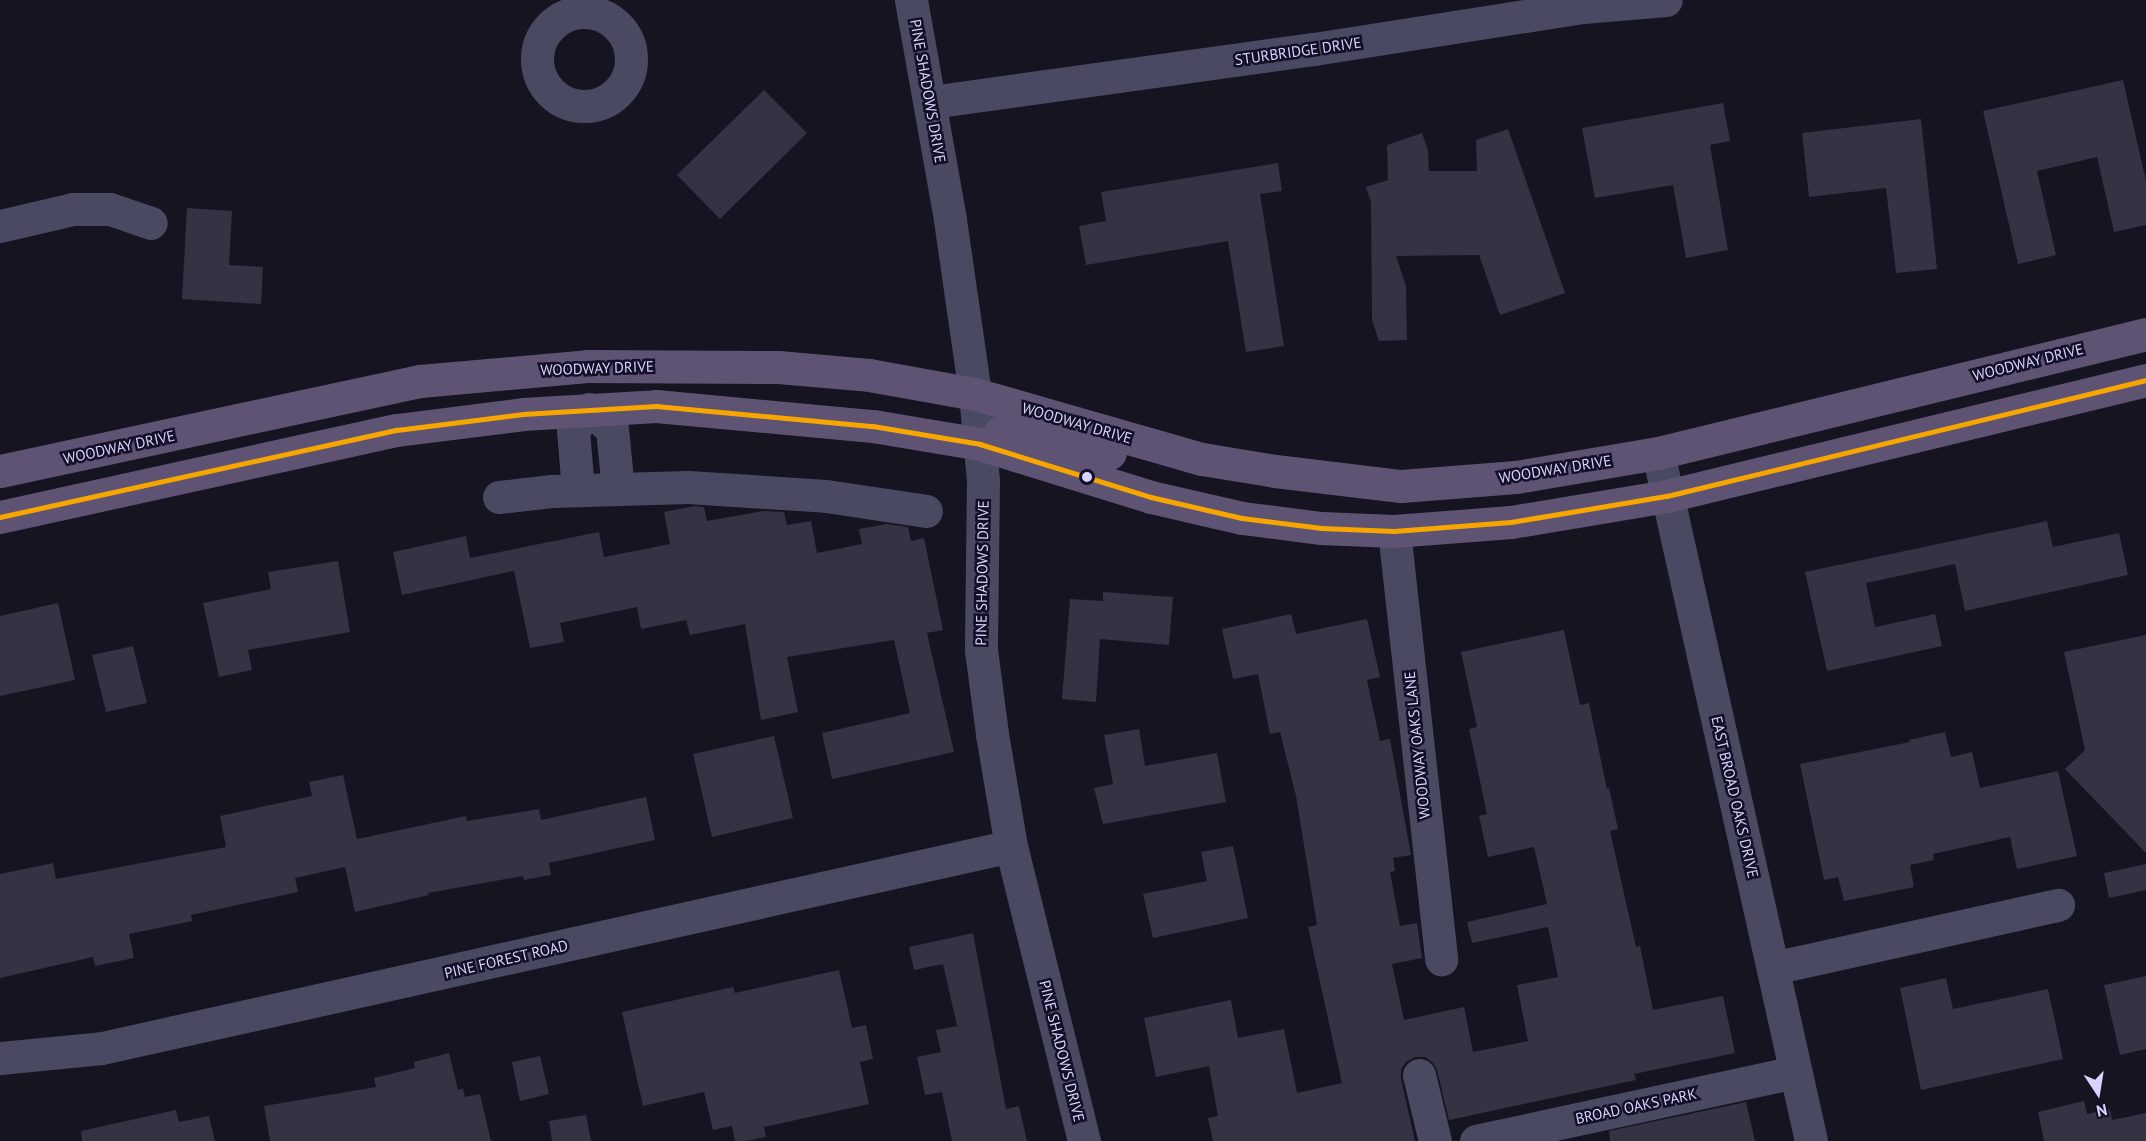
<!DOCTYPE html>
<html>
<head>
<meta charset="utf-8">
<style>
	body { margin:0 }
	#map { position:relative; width:2146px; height:1141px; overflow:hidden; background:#161421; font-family:"PT Sans",sans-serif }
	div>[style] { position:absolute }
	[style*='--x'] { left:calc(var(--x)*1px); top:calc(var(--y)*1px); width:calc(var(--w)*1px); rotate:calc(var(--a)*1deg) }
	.building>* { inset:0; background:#343243 }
	.minor>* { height:33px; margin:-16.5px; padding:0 16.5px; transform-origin:16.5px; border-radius:16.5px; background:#4a4962 }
	.minor>.ring { margin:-16.5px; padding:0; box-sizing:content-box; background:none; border:33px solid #4a4962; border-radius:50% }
	.major>* { height:33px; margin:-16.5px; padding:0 16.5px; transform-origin:16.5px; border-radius:16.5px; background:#5e5373 }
	.bus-1>* { height:4.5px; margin:-2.25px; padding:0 2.25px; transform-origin:2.25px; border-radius:2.25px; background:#f7a600 }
	.dots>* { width:16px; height:16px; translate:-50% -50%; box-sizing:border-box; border:3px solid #130f26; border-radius:50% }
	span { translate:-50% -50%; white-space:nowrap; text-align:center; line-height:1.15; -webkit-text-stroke:5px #130f26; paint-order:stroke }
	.street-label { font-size:15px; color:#d9d4ff }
	.north { position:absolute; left:2068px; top:1063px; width:60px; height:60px; -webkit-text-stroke:4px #130f26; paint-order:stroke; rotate:168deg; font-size:16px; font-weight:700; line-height:24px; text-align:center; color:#d9d4ff }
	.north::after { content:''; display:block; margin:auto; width:21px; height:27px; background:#d9d4ff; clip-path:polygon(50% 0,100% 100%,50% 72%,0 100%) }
</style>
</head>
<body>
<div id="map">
	<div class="building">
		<i style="clip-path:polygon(2123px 80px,2146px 181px,2146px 225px,2114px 232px,2097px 157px,2037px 171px,2056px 255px,2018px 264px,1983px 111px)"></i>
		<i style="clip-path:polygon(764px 90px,807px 133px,720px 219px,677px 175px)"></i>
		<i style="clip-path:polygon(1723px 103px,1730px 141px,1710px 145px,1728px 250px,1686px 258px,1673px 185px,1595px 198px,1582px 128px)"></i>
		<i style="clip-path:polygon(1921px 119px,1937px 269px,1896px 273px,1886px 188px,1809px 197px,1802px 133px)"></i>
		<i style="clip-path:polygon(1508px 129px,1565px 293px,1500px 315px,1479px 255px,1396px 256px,1406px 286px,1407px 340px,1379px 341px,1372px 320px,1371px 202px,1366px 187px,1388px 180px,1387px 145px,1422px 133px,1428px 150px,1429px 171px,1477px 171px,1476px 140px)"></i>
		<i style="clip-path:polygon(1278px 163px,1282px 191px,1260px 194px,1284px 346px,1246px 352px,1228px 241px,1086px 265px,1079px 226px,1106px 221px,1101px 192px)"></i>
		<i style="clip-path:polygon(187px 208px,232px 211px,229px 265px,263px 267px,261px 304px,182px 299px)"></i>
		<i style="clip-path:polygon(695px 506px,704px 507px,707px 521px,763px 511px,784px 512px,787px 525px,811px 521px,817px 553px,862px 544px,859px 529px,887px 524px,908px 527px,911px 541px,924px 538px,943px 630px,927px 633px,954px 752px,832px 779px,822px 733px,910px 713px,894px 640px,787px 657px,798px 712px,761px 720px,745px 624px,690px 635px,686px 620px,641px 629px,637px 607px,560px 623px,564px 642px,530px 648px,514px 571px,402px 595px,393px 552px,466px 536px,470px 558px,599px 532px,604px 557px,670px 544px,664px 512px)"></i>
		<i style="clip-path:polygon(2047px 521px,2053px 547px,2119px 533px,2128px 575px,1965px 611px,1955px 564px,1866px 583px,1875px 627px,1935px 614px,1942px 646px,1827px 671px,1805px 572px)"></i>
		<i style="clip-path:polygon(338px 561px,350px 632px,248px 650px,252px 670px,219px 677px,203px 603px,271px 589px,268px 572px)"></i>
		<i style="clip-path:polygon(1103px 592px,1173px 597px,1169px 645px,1100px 639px,1096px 702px,1062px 699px,1070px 599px,1103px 601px)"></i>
		<i style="clip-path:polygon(58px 603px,75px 680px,0 696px,0 616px)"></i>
		<i style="clip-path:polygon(1291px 614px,1296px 634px,1367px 619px,1380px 677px,1367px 680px,1380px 741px,1390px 739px,1411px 855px,1393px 858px,1395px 871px,1390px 872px,1400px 926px,1417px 923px,1422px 958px,1392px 964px,1404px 1020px,1464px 1007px,1473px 1052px,1528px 1041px,1517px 985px,1558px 977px,1548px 927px,1472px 943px,1467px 922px,1547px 904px,1534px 847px,1488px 857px,1479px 816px,1487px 814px,1469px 729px,1477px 727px,1461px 652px,1564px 630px,1580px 705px,1589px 703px,1607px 789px,1609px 788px,1618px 829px,1610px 831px,1636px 947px,1640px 946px,1653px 1010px,1723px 996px,1735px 1053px,1634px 1074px,1636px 1080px,1449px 1120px,1437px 1070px,1433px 1063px,1425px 1057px,1415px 1057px,1406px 1062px,1401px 1069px,1401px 1079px,1415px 1141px,1213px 1141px,1208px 1118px,1218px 1116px,1209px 1066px,1156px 1077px,1144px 1018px,1231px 1000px,1238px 1038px,1284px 1029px,1297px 1093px,1342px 1083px,1308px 927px,1317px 925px,1296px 796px,1280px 732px,1270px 734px,1258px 674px,1233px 679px,1222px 629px)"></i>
		<i style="clip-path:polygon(2146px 635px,2146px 853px,2065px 769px,2085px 750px,2064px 652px)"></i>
		<i style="clip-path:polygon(133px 646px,147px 703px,106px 712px,92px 655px)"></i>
		<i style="clip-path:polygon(1139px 729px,1145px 766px,1217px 753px,1226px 802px,1103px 824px,1094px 788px,1113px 784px,1104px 735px)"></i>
		<i style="clip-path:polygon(1945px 732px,1951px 757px,1972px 752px,1980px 788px,2058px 771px,2077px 856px,2017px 869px,2010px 837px,1933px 854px,1934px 860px,1910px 865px,1914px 887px,1844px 901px,1838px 877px,1824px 880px,1800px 764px,1910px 742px,1909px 740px)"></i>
		<i style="clip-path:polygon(774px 736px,793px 818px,712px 837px,693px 754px)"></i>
		<i style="clip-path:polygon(343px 775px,357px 839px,466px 816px,467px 821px,539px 809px,541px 820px,646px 797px,655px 840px,549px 863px,551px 875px,524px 880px,523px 876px,428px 893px,429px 895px,355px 912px,345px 867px,295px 878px,298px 892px,191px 915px,192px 921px,129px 934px,134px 958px,95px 966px,93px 957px,0 978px,0 874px,53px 863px,56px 879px,226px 847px,220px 816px,312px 796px,309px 782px)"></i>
		<i style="clip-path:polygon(1233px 846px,1248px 918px,1153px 938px,1143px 894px,1207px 881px,1201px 852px)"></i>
		<i style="clip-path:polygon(2146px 864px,2146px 890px,2109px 898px,2104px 873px)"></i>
		<i style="clip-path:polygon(973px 933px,1006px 1109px,1019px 1106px,1027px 1141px,952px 1141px,942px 1092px,925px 1095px,917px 1057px,941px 1052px,936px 1030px,957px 1026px,943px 964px,914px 970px,909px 947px)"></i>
		<i style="clip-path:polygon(839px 970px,852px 1028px,866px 1025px,873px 1059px,860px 1062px,869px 1104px,764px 1127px,766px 1137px,746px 1141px,735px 1141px,732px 1126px,713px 1130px,704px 1092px,643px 1106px,622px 1012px,733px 987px,735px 993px)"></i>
		<i style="clip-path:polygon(2146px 976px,2146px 1049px,2120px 1055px,2104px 985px)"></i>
		<i style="clip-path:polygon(1946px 978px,1953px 1009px,2048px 989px,2063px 1059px,1921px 1090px,1900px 988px)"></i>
		<i style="clip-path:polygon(449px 1053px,458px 1090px,463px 1089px,465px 1097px,480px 1094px,491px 1141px,270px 1141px,264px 1106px,376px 1087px,374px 1078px,415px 1068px,414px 1062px)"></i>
		<i style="clip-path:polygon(540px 1056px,549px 1094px,520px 1101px,512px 1062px)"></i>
		<i style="clip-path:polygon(2084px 1101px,2087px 1114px,2110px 1109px,2112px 1120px,2146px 1113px,2146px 1141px,2044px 1141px,2038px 1112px)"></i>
		<i style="clip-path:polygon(1746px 1102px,1755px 1141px,1610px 1141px,1609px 1131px)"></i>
		<i style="clip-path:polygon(176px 1110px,179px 1122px,209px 1116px,215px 1141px,82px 1141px,81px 1131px)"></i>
		<i style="clip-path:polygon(586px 1115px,591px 1141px,552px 1141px,549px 1121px)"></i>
	</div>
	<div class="minor">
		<i style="--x:911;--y:0;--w:223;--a:79.9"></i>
		<i style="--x:950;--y:220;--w:176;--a:81.8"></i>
		<i style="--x:975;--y:394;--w:87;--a:84.7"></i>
		<i style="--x:983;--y:481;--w:169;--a:90.7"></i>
		<i style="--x:981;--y:650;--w:85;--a:82.5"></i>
		<i style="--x:992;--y:734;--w:114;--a:80.4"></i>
		<i style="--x:1011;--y:846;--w:304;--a:76.1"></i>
		<i class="ring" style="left:537px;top:12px;width:61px;height:61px"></i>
		<i style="--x:931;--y:102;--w:387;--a:-7.9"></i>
		<i style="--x:1314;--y:49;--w:272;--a:-8.9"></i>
		<i style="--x:1583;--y:7;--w:83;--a:-4.8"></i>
		<i style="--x:0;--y:226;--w:75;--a:-13.1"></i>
		<i style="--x:73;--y:209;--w:37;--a:0"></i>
		<i style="--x:110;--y:209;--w:43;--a:18.9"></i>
		<i style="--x:1658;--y:453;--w:705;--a:77.46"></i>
		<i style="--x:578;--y:490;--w:60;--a:-94.8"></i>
		<i style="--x:573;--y:430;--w:26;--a:-53"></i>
		<i style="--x:589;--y:409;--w:30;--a:41"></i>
		<i style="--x:612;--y:429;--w:60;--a:84.3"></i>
		<i style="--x:499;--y:497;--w:53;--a:-6.5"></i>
		<i style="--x:552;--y:491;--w:136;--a:-1.7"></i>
		<i style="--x:688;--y:487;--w:138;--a:3.7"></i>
		<i style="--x:826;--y:496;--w:101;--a:8.5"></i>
		<i style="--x:1394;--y:531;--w:431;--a:83.7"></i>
		<i style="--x:1773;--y:968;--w:292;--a:-12.5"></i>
		<i style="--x:0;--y:1058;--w:102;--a:-5.6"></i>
		<i style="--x:102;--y:1048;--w:931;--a:-12.53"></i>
		<i style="--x:1419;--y:1075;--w:68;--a:76.4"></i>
		<i style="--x:1476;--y:1141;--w:327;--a:-12.2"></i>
	</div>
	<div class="major">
		<i style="--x:999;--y:433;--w:4;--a:-34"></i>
		<i style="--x:1002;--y:431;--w:110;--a:11.5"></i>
		<i style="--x:0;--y:471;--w:430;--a:-12.1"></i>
		<i style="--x:420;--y:381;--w:168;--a:-5.1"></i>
		<i style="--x:587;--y:366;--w:191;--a:0.3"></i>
		<i style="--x:778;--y:367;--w:91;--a:5"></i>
		<i style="--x:869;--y:375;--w:108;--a:10.2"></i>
		<i style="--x:975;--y:394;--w:236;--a:16"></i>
		<i style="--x:1202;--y:459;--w:74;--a:9.3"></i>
		<i style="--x:1275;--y:471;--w:127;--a:6.8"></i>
		<i style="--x:1401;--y:486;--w:115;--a:-4.5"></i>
		<i style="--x:1516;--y:477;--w:144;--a:-9.6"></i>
		<i style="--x:1658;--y:453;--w:502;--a:-13.7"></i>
		<i style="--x:0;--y:517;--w:406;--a:-12.4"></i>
		<i style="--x:397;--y:430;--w:127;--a:-7.2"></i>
		<i style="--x:523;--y:414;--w:133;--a:-3.4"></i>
		<i style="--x:656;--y:406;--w:218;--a:5.3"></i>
		<i style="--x:873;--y:426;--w:109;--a:9.5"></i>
		<i style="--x:980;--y:444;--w:179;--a:17.2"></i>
		<i style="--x:1151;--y:497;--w:93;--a:13"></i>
		<i style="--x:1242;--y:518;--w:80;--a:7.2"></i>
		<i style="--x:1321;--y:528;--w:73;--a:2.4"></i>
		<i style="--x:1394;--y:531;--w:117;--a:-4.4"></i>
		<i style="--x:1511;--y:522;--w:158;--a:-9.5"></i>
		<i style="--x:1667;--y:496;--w:493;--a:-13.6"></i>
	</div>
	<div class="bus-1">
		<i style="--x:0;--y:517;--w:406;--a:-12.4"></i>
		<i style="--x:397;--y:430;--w:127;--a:-7.2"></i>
		<i style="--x:523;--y:414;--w:133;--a:-3.4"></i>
		<i style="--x:656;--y:406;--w:218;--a:5.3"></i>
		<i style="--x:873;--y:426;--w:109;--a:9.5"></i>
		<i style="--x:980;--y:444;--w:179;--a:17.2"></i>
		<i style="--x:1151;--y:497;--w:93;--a:13"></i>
		<i style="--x:1242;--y:518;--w:80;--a:7.2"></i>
		<i style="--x:1321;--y:528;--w:73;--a:2.4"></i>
		<i style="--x:1394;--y:531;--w:117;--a:-4.4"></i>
		<i style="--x:1511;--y:522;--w:158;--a:-9.5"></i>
		<i style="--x:1667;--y:496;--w:493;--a:-13.6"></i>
	</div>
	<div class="dots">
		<i style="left:1087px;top:477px;background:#d9d4ff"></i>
	</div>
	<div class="street-label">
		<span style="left:1298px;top:51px;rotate:-8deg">STURBRIDGE DRIVE</span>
		<span style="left:928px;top:91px;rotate:80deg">PINE SHADOWS DRIVE</span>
		<span style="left:2028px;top:362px;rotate:-14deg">WOODWAY DRIVE</span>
		<span style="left:597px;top:368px;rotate:-2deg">WOODWAY DRIVE</span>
		<span style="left:1077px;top:423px;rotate:16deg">WOODWAY DRIVE</span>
		<span style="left:119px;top:447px;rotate:-12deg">WOODWAY DRIVE</span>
		<span style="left:1555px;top:469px;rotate:-9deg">WOODWAY DRIVE</span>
		<span style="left:982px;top:573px;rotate:-89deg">PINE SHADOWS DRIVE</span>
		<span style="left:1417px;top:745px;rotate:-96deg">WOODWAY OAKS LANE</span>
		<span style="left:1735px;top:797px;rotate:77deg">EAST BROAD OAKS DRIVE</span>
		<span style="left:506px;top:959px;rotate:-13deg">PINE FOREST ROAD</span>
		<span style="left:1062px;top:1051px;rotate:76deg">PINE SHADOWS DRIVE</span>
		<span style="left:1636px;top:1106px;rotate:-12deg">BROAD OAKS PARK</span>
	</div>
	<div class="north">N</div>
</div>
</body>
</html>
